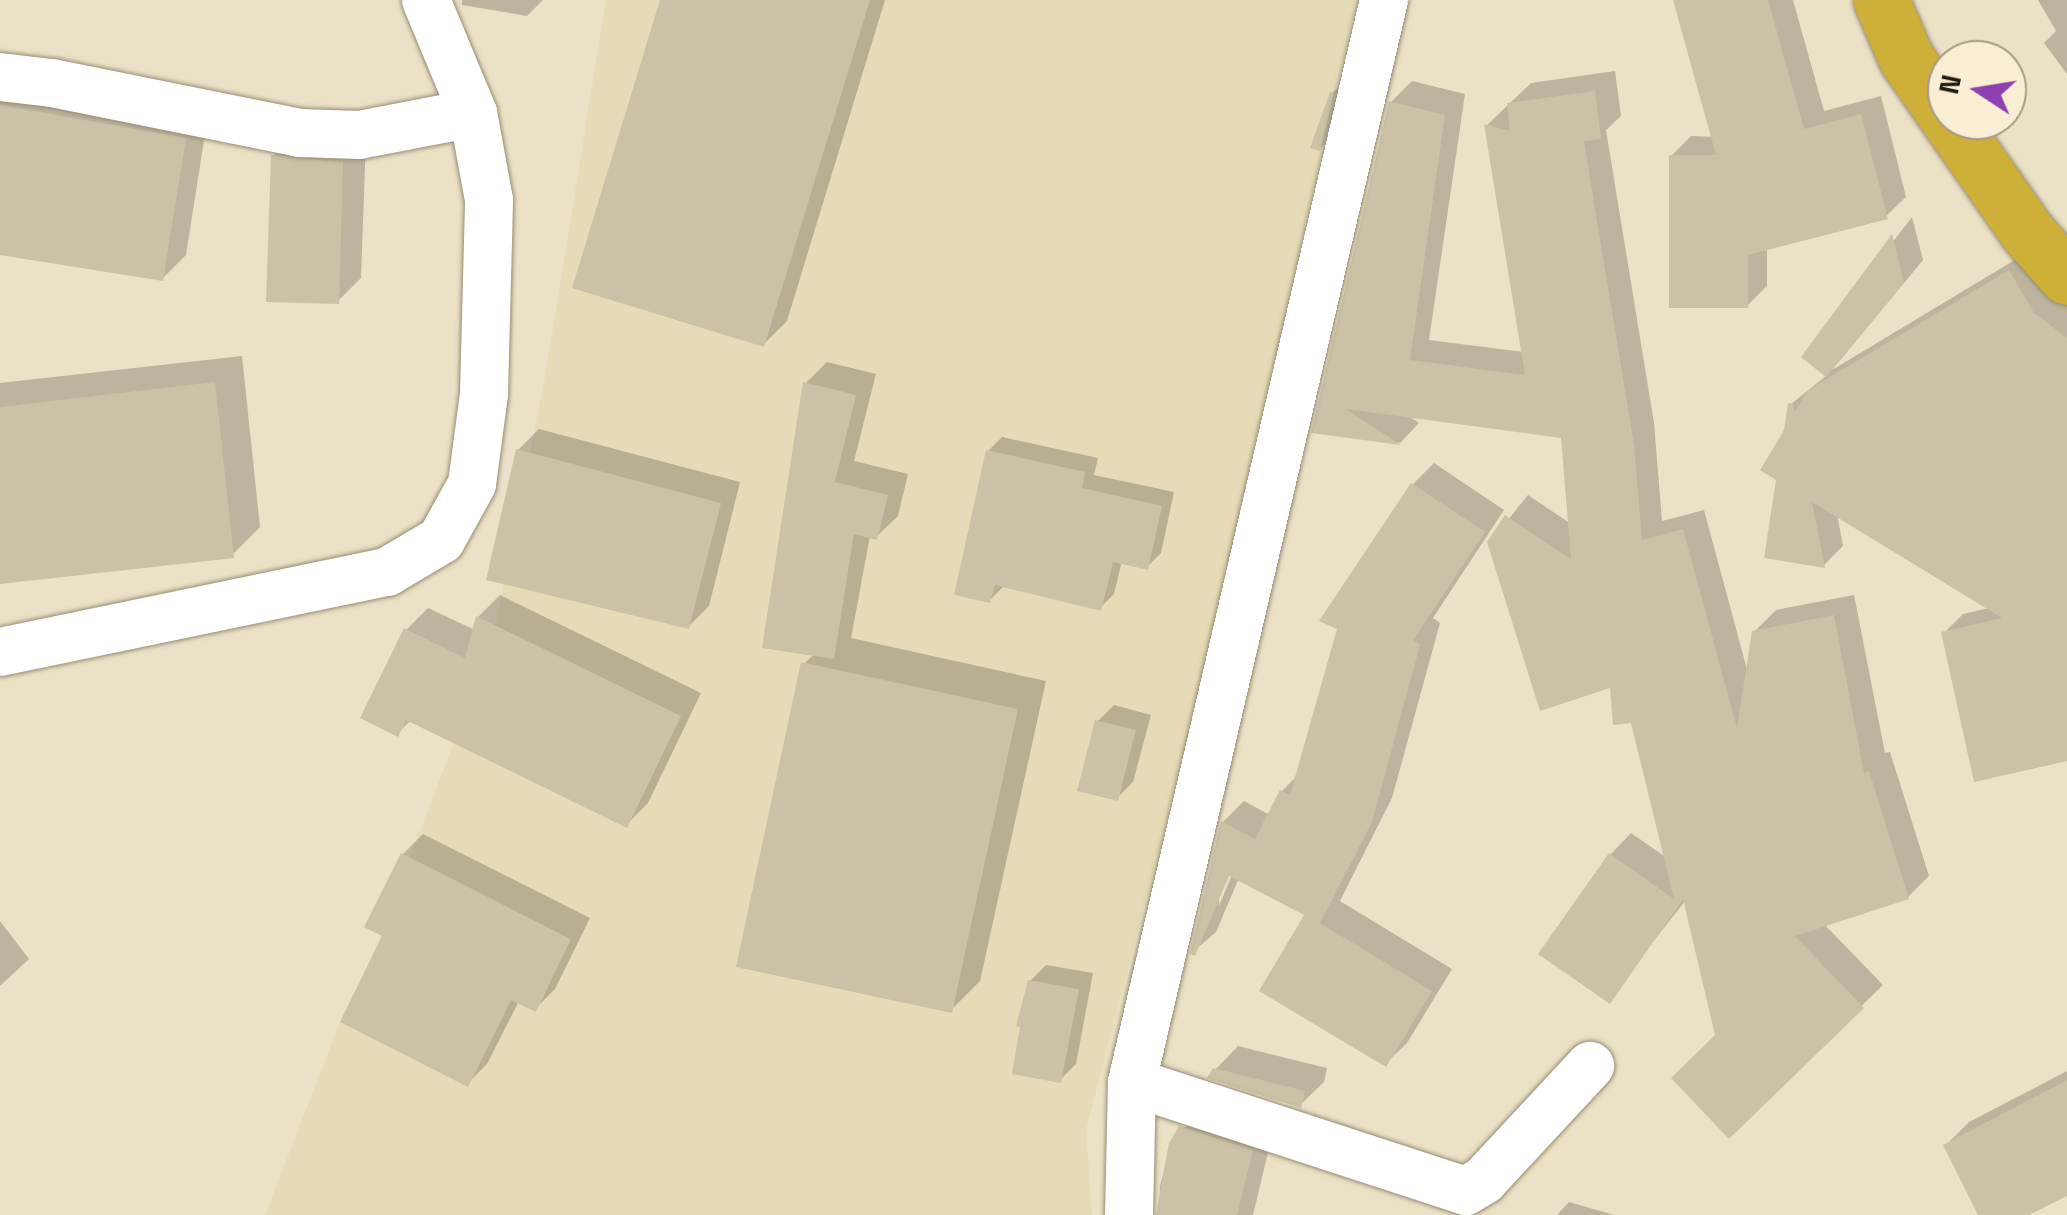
<!DOCTYPE html>
<html>
<head>
<meta charset="utf-8">
<style>
	body { margin:0 }
	#map { position:relative; width:2067px; height:1215px; overflow:hidden; background:#ebe1c6; font-family:"Space Grotesk",sans-serif }
	div>[style] { position:absolute }
	[style*='--x'] { left:calc(var(--x)*1px); top:calc(var(--y)*1px); width:calc(var(--w)*1px); rotate:calc(var(--a)*1deg) }
	.built>* { inset:0; background:#e7dab7 }
	.shadow>* { inset:0; background:#0003 }
	.building>* { inset:0; background:#cbc1a6 }
	.roads { filter:drop-shadow(0 0 2px #968d73) drop-shadow(0 0 2px #968d73) }
	.minor>* { height:48px; margin:-24px; padding:0 24px; transform-origin:24px; border-radius:24px; background:#fff }
	.trunk>* { height:55px; margin:-27.5px; padding:0 27.5px; transform-origin:27.5px; border-radius:27.5px; background:#ceaf38 }
	span { translate:-50% -50%; white-space:nowrap; text-align:center; line-height:1.15; -webkit-text-stroke:8px #f9eed3; paint-order:stroke }
	.north { position:absolute; left:1927px; top:40px; width:100px; height:100px; box-sizing:border-box; background:#f9eed3; border:2px solid #a29a86; border-radius:50%; rotate:282deg; font-size:28px; font-weight:700; line-height:40px; text-align:center; color:#201c12 }
	.north::after { content:''; display:block; margin:auto; width:35px; height:45px; background:#8f40b0; clip-path:polygon(50% 0,100% 100%,50% 72%,0 100%) }
</style>
</head>
<body>
<div id="map">
	<div class="built">
		<i style="clip-path:polygon(606px 0,1356px 0,1196px 704px,1086px 1130px,1092px 1215px,265px 1215px,340px 1022px,373px 954px,492px 643px,546px 372px)"></i>
	</div>
	<div class="shadow">
		<i style="clip-path:polygon(462px 0,543px 0,527px 16px,462px 5px)"></i>
		<i style="clip-path:polygon(663px 0,885px 0,787px 321px,764px 344px)"></i>
		<i style="clip-path:polygon(1676px 0,1793px 0,1824px 111px,1881px 96px,1906px 197px,1886px 216px,1767px 248px,1767px 286px,1747px 306px,1671px 156px,1691px 136px,1714px 137px)"></i>
		<i style="clip-path:polygon(2038px 0,2067px 0,2067px 74px,2044px 43px,2056px 31px)"></i>
		<i style="clip-path:polygon(1615px 71px,1621px 116px,1606px 130px,1654px 423px,1662px 521px,1704px 510px,1748px 673px,1754px 632px,1776px 610px,1854px 595px,1885px 753px,1890px 752px,1929px 876px,1908px 897px,1824px 924px,1883px 985px,1729px 1135px,1717px 1035px,1686px 900px,1633px 967px,1611px 854px,1631px 833px,1667px 858px,1633px 721px,1612px 685px,1490px 542px,1528px 495px,1571px 524px,1563px 435px,1406px 414px,1419px 423px,1400px 443px,1314px 431px,1391px 102px,1412px 81px,1465px 94px,1429px 340px,1524px 352px,1487px 125px,1531px 83px)"></i>
		<i style="clip-path:polygon(0 73px,208px 115px,186px 255px,162px 279px,0 253px)"></i>
		<i style="clip-path:polygon(1340px 86px,1327px 141px,1320px 149px,1332px 93px)"></i>
		<i style="clip-path:polygon(297px 133px,366px 139px,361px 278px,338px 301px,273px 156px)"></i>
		<i style="clip-path:polygon(1912px 217px,1923px 260px,1832px 370px,2028px 252px,2053px 294px,2067px 305px,2067px 759px,1944px 633px,1963px 614px,1989px 608px,1837px 514px,1843px 546px,1824px 565px,1786px 431px,1790px 405px,1827px 375px,1804px 357px)"></i>
		<i style="clip-path:polygon(242px 356px,260px 527px,232px 555px,0 582px,0 383px)"></i>
		<i style="clip-path:polygon(827px 362px,876px 374px,854px 461px,908px 474px,898px 516px,876px 537px,870px 536px,851px 638px,1046px 681px,980px 981px,951px 1010px,804px 664px,814px 654px,806px 383px)"></i>
		<i style="clip-path:polygon(539px 429px,740px 482px,709px 606px,688px 627px,518px 450px)"></i>
		<i style="clip-path:polygon(1002px 437px,1098px 458px,1094px 475px,1174px 492px,1161px 553px,1147px 567px,1122px 561px,1114px 594px,1100px 608px,1003px 587px,989px 601px,988px 451px)"></i>
		<i style="clip-path:polygon(evenodd,1434px 463px,1504px 510px,1433px 618px,1440px 623px,1392px 798px,1340px 901px,1452px 969px,1407px 1043px,1385px 1064px,1307px 914px,1239px 878px,1216px 932px,1193px 952px,1223px 822px,1244px 801px,1270px 815px,1282px 791px,1298px 775px,1413px 484px,1434px 463px,1232px 863px,1236px 865px,1219px 906px,1219px 893px,1232px 863px)"></i>
		<i style="clip-path:polygon(500px 595px,701px 693px,648px 803px,626px 825px,411px 720px,397px 734px,406px 630px,428px 608px,475px 630px,478px 617px)"></i>
		<i style="clip-path:polygon(1114px 705px,1151px 715px,1133px 782px,1117px 798px,1098px 721px)"></i>
		<i style="clip-path:polygon(423px 834px,590px 918px,555px 989px,535px 1009px,519px 1001px,487px 1064px,467px 1084px,403px 854px)"></i>
		<i style="clip-path:polygon(0 921px,29px 959px,0 986px)"></i>
		<i style="clip-path:polygon(1046px 965px,1093px 973px,1076px 1064px,1060px 1080px,1030px 981px)"></i>
		<i style="clip-path:polygon(1238px 1046px,1327px 1068px,1324px 1082px,1300px 1105px,1215px 1070px)"></i>
		<i style="clip-path:polygon(2067px 1071px,2067px 1193px,2024px 1215px,1981px 1215px,1946px 1145px,1969px 1122px)"></i>
		<i style="clip-path:polygon(1204px 1104px,1274px 1127px,1253px 1215px,1159px 1215px,1160px 1186px,1171px 1144px)"></i>
		<i style="clip-path:polygon(1569px 1202px,1614px 1215px,1557px 1215px)"></i>
	</div>
	<div class="building">
		<i style="clip-path:polygon(660px 0,870px 0,764px 347px,572px 288px)"></i>
		<i style="clip-path:polygon(1673px 0,1768px 0,1804px 129px,1861px 114px,1888px 219px,1748px 255px,1748px 308px,1669px 308px,1669px 155px,1716px 155px)"></i>
		<i style="clip-path:polygon(1595px 91px,1601px 139px,1584px 141px,1634px 445px,1642px 540px,1683px 529px,1737px 728px,1752px 631px,1834px 615px,1864px 773px,1869px 771px,1909px 899px,1795px 936px,1864px 1008px,1729px 1139px,1671px 1078px,1715px 1035px,1683px 899px,1610px 1004px,1538px 954px,1609px 853px,1674px 899px,1631px 723px,1613px 725px,1610px 688px,1540px 711px,1487px 542px,1505px 515px,1571px 559px,1561px 438px,1346px 409px,1401px 445px,1311px 433px,1389px 101px,1445px 115px,1410px 360px,1525px 375px,1484px 124px,1510px 131px,1507px 103px)"></i>
		<i style="clip-path:polygon(1330px 92px,1334px 93px,1320px 151px,1310px 148px)"></i>
		<i style="clip-path:polygon(0 105px,186px 138px,163px 281px,0 255px)"></i>
		<i style="clip-path:polygon(271px 155px,343px 162px,339px 304px,266px 302px)"></i>
		<i style="clip-path:polygon(1892px 234px,1904px 283px,1826px 377px,1801px 357px)"></i>
		<i style="clip-path:polygon(2009px 270px,2034px 313px,2067px 338px,2067px 761px,1974px 782px,1941px 632px,2002px 618px,1812px 502px,1825px 568px,1764px 558px,1776px 480px,1760px 470px,1784px 430px,1788px 403px,1793px 403px,1795px 412px,1808px 390px)"></i>
		<i style="clip-path:polygon(215px 382px,234px 558px,0 584px,0 407px)"></i>
		<i style="clip-path:polygon(803px 382px,856px 395px,835px 482px,888px 495px,877px 540px,854px 534px,834px 659px,762px 648px)"></i>
		<i style="clip-path:polygon(516px 449px,721px 503px,689px 629px,486px 580px)"></i>
		<i style="clip-path:polygon(986px 450px,1085px 472px,1082px 488px,1162px 506px,1148px 570px,1113px 562px,1101px 611px,995px 585px,990px 603px,954px 595px)"></i>
		<i style="clip-path:polygon(1411px 483px,1485px 532px,1413px 640px,1420px 645px,1372px 822px,1320px 923px,1432px 991px,1386px 1067px,1259px 991px,1304px 915px,1229px 876px,1195px 956px,1190px 954px,1221px 821px,1255px 839px,1280px 790px,1290px 795px,1337px 629px,1319px 621px)"></i>
		<i style="clip-path:polygon(476px 616px,681px 716px,627px 828px,406px 720px,398px 737px,360px 718px,404px 628px,465px 658px)"></i>
		<i style="clip-path:polygon(801px 662px,1018px 709px,952px 1013px,736px 967px)"></i>
		<i style="clip-path:polygon(1095px 720px,1136px 730px,1118px 801px,1077px 791px)"></i>
		<i style="clip-path:polygon(401px 853px,571px 939px,536px 1012px,511px 1000px,468px 1087px,340px 1022px,382px 936px,364px 927px)"></i>
		<i style="clip-path:polygon(1028px 980px,1079px 989px,1061px 1083px,1012px 1074px,1020px 1027px,1016px 1026px)"></i>
		<i style="clip-path:polygon(1213px 1068px,1305px 1091px,1301px 1108px,1207px 1078px)"></i>
		<i style="clip-path:polygon(2067px 1080px,2067px 1196px,2029px 1215px,1978px 1215px,1943px 1145px)"></i>
		<i style="clip-path:polygon(1179px 1126px,1253px 1150px,1237px 1215px,1156px 1215px,1169px 1143px)"></i>
	</div>
	<div class="roads">
		<div class="minor">
			<i style="--x:0;--y:77;--w:52;--a:6.6"></i>
			<i style="--x:52;--y:83;--w:252;--a:11.4"></i>
			<i style="--x:299;--y:133;--w:60;--a:1.9"></i>
			<i style="--x:359;--y:135;--w:116;--a:-10.9"></i>
			<i style="--x:0;--y:652;--w:395;--a:-11.7"></i>
			<i style="--x:387;--y:572;--w:63;--a:-30.7"></i>
			<i style="--x:441;--y:540;--w:64;--a:-61"></i>
			<i style="--x:472;--y:484;--w:91;--a:-82.4"></i>
			<i style="--x:484;--y:394;--w:194;--a:-88.5"></i>
			<i style="--x:489;--y:200;--w:88;--a:-100.4"></i>
			<i style="--x:473;--y:113;--w:122;--a:-112.6"></i>
			<i style="--x:1132;--y:1082;--w:351;--a:18.1"></i>
			<i style="--x:1466;--y:1191;--w:21;--a:-31"></i>
			<i style="--x:1484;--y:1180;--w:156;--a:-47.1"></i>
			<i style="--x:1129;--y:1215;--w:133;--a:-88.7"></i>
			<i style="--x:1132;--y:1082;--w:1111;--a:-76.89"></i>
		</div>
		<div class="trunk">
			<i style="--x:1881;--y:0;--w:63;--a:66.7"></i>
			<i style="--x:1906;--y:58;--w:72;--a:55.2"></i>
			<i style="--x:1949;--y:120;--w:136;--a:55.1"></i>
			<i style="--x:2027;--y:232;--w:60;--a:48.4"></i>
		</div>
	</div>
	<div class="north">N</div>
</div>
</body>
</html>
